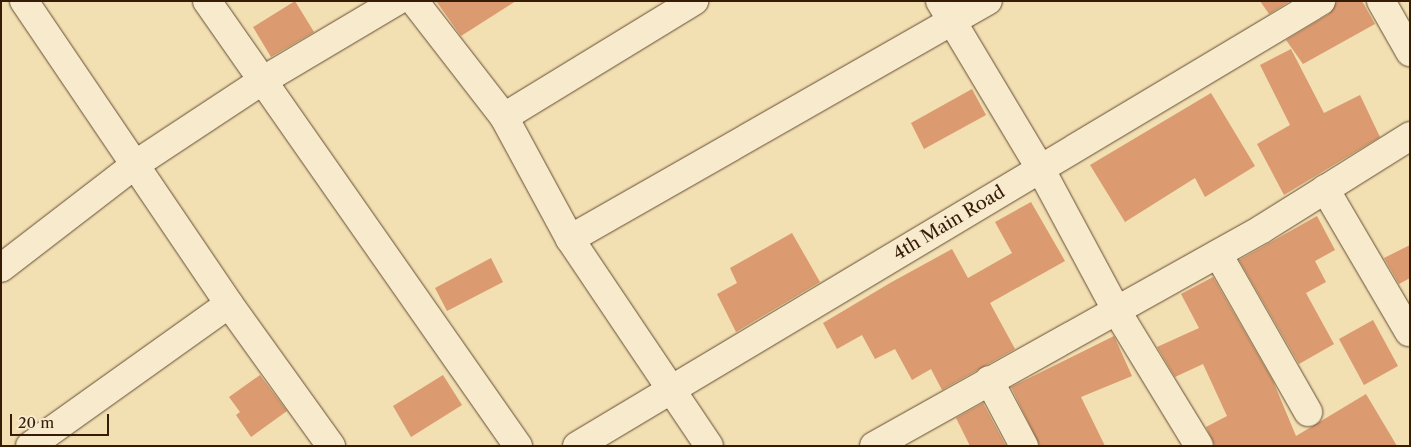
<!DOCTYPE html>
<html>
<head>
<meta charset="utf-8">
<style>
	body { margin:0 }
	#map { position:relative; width:1411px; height:447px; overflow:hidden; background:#f2dfb2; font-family:"Libre Caslon Text",serif }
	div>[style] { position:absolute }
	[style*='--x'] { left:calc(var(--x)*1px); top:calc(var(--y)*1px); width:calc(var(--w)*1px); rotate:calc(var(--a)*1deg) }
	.building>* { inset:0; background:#db9a6f }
	.roads { filter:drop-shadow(0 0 1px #654c32) drop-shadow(0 0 1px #654c32) }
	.street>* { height:28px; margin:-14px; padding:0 14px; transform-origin:14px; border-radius:14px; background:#f7eacd }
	span { translate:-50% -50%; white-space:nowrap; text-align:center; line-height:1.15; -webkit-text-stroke:4px #f7eacd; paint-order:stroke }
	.street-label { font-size:18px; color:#361b07 }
	.frame { position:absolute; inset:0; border:2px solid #361b07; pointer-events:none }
	.scale { position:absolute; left:10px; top:414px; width:99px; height:22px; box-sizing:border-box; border:2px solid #361b07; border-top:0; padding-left:6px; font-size:15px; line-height:18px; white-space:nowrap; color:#361b07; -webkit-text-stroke:4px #f7eacd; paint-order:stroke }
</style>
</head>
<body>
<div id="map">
	<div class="building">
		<i style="clip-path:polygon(295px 1px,314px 32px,271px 57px,253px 27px)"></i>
		<i style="clip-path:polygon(436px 1px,516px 1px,461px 36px)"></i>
		<i style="clip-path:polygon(1260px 1px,1290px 1px,1269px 14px)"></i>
		<i style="clip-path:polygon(1337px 1px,1362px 1px,1375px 24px,1303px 64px,1286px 40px,1329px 14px)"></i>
		<i style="clip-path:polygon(1291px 49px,1324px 113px,1360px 95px,1380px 137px,1284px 195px,1257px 144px,1290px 125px,1260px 65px)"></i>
		<i style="clip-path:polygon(972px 89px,986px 115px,924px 149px,911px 123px)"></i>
		<i style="clip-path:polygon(1211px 93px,1255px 166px,1205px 197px,1195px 178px,1125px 222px,1090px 165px)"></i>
		<i style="clip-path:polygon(1031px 202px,1065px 261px,990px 303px,1015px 349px,942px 390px,931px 369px,912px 380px,895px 349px,875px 359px,862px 335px,837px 349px,823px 323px,890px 283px,952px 249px,968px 278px,1012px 253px,995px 222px)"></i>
		<i style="clip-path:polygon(1317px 216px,1335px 250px,1315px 261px,1326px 282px,1306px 293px,1334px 344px,1299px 364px,1239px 260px)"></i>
		<i style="clip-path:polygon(792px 233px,820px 282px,736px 332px,717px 294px,737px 283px,730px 268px)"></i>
		<i style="clip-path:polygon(1410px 245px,1410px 278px,1399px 284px,1384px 258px)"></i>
		<i style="clip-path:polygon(491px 258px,503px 282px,447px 311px,435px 288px)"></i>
		<i style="clip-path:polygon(1213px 277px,1273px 381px,1296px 436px,1366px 394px,1397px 446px,1215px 446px,1206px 427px,1227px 416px,1203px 364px,1175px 377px,1157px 347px,1199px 328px,1181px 294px)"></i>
		<i style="clip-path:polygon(1373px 320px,1398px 366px,1364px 385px,1339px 339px)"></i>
		<i style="clip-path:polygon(1114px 336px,1132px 376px,1081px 397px,1105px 446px,1040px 446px,1011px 387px)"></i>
		<i style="clip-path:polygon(260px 375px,287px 411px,251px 437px,236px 415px,240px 412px,229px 397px)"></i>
		<i style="clip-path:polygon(443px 375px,462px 405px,411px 437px,393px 406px)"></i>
		<i style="clip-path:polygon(983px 403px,1006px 446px,970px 446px,956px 418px)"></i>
	</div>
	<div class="roads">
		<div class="street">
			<i style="--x:24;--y:1;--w:366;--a:55.9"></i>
			<i style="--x:229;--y:304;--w:175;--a:54.3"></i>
			<i style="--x:207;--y:1;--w:543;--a:55.05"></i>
			<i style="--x:414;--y:1;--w:147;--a:52.2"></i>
			<i style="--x:504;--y:117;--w:139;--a:61.6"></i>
			<i style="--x:570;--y:239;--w:249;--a:56.1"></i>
			<i style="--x:940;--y:1;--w:195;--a:59.1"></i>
			<i style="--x:1040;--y:168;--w:161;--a:61.8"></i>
			<i style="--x:1116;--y:310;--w:159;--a:58.6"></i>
			<i style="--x:1381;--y:1;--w:59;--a:60.4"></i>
			<i style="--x:504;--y:117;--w:223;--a:-31.4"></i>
			<i style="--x:1325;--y:189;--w:166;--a:59.6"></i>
			<i style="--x:570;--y:239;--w:481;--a:-29.7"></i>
			<i style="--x:1218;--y:254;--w:182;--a:60.3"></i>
			<i style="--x:1;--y:268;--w:170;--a:-37.6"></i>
			<i style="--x:136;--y:164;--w:151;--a:-33.4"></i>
			<i style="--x:262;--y:81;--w:157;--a:-30.7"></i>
			<i style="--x:989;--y:380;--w:75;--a:62.1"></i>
			<i style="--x:30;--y:446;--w:244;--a:-35.5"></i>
			<i style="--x:577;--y:446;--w:867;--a:-30.88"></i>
			<i style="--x:874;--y:446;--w:445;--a:-29.2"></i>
			<i style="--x:1262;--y:229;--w:175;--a:-32.1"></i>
		</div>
	</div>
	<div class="street-label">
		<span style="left:949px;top:223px;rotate:-31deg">4th Main Road</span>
	</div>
	<div class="frame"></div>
	<div class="scale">20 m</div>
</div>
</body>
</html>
